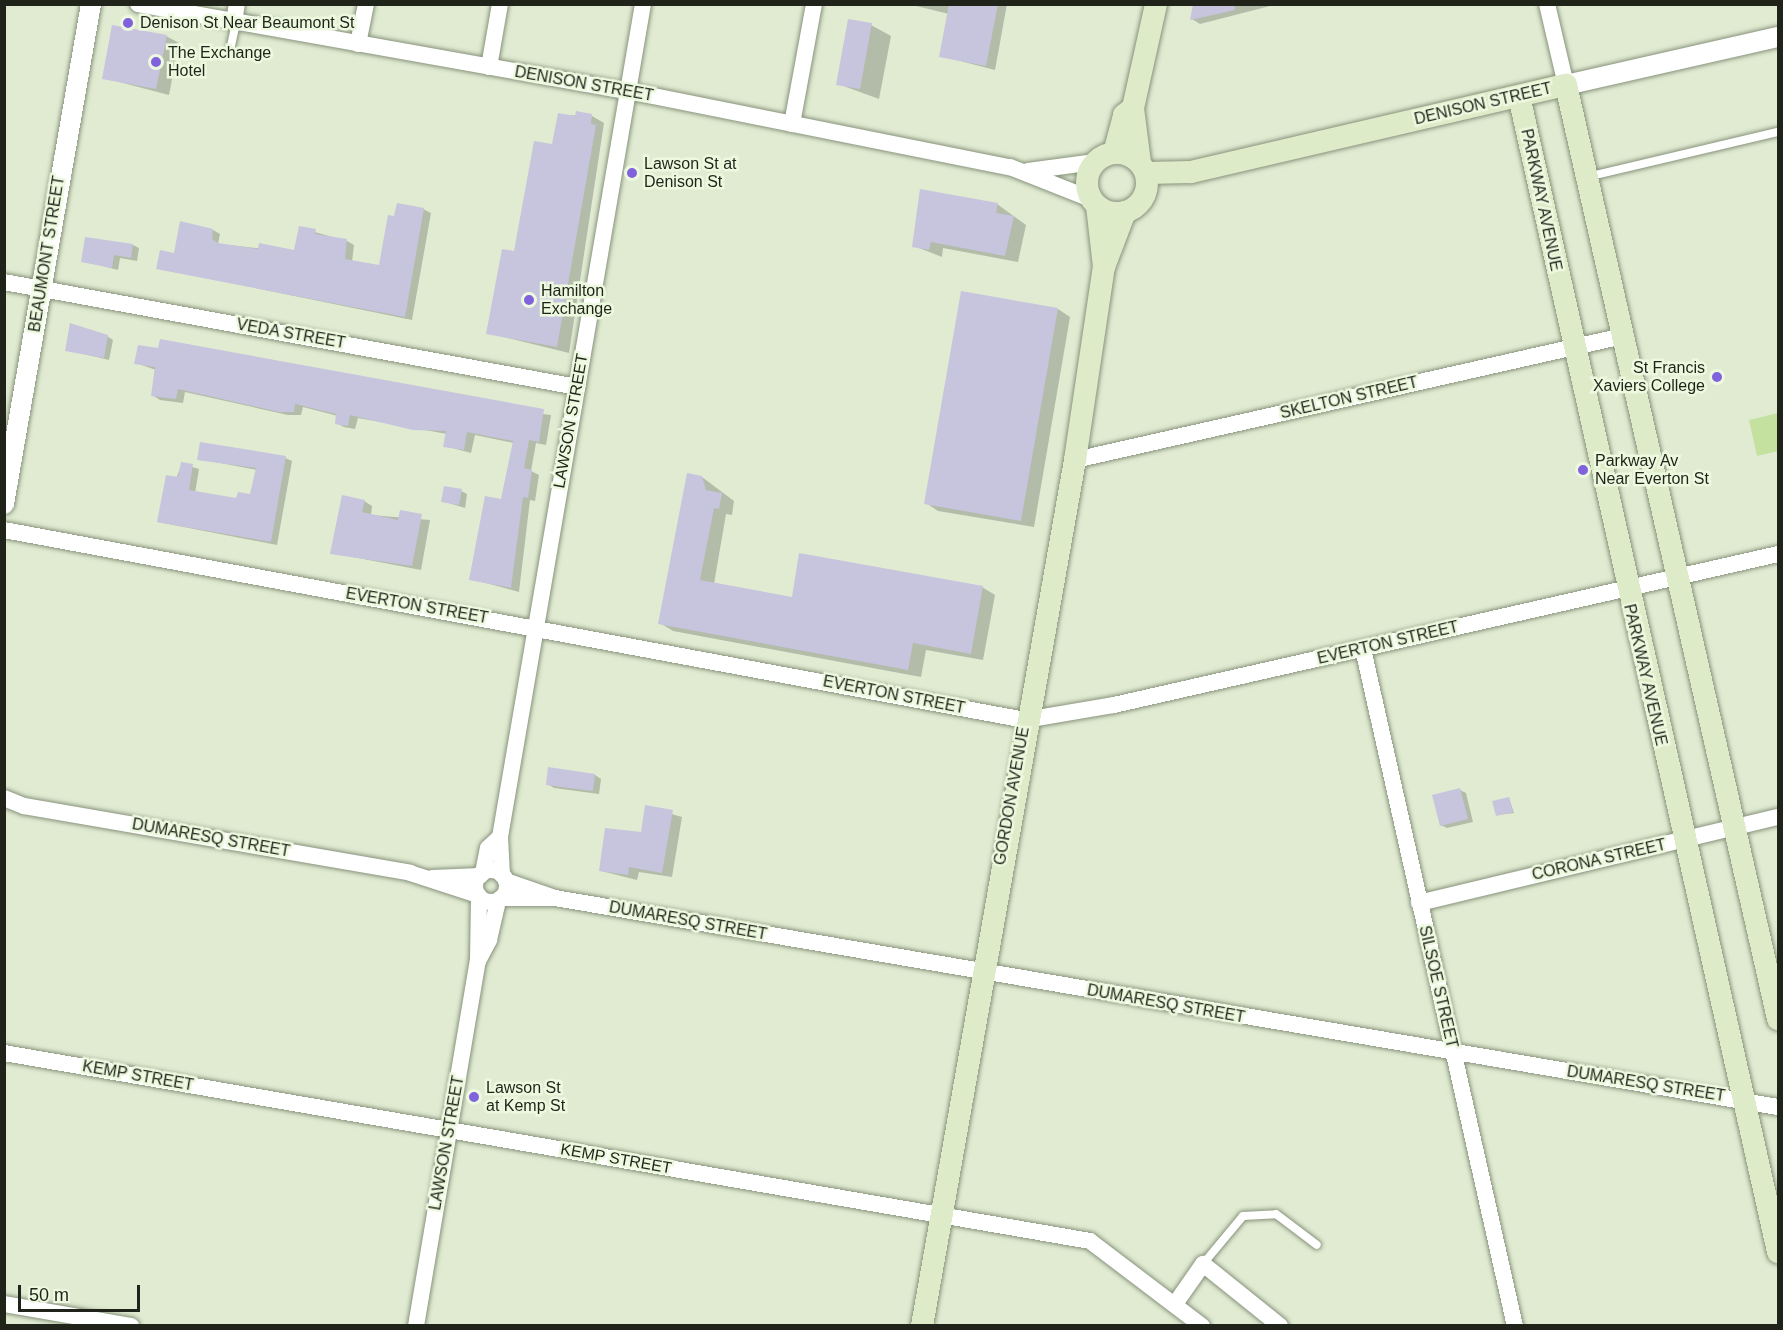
<!DOCTYPE html>
<html>
<head>
<meta charset="utf-8">
<style>
	body { margin:0 }
	#map { position:relative; width:1783px; height:1330px; overflow:hidden; background:#e0ebd2; font-family:Arial,sans-serif }
	div>[style] { position:absolute }
	[style*='--x'] { left:calc(var(--x)*1px); top:calc(var(--y)*1px); width:calc(var(--w)*1px); rotate:calc(var(--a)*1deg) }
	.green>* { inset:0; background:#c5e1a0 }
	.shadow>* { inset:0; background:#0003 }
	.building>* { inset:0; background:#c7c4dd }
	.roads { filter:drop-shadow(0 0 2px #88937c) drop-shadow(0 0 2px #88937c) }
	.service>* { height:8px; margin:-4px; padding:0 4px; transform-origin:4px; border-radius:4px; background:#fff }
	.minor>* { height:16px; margin:-8px; padding:0 8px; transform-origin:8px; border-radius:8px; background:#fff }
	.minor>.ring { margin:-8px; padding:0; box-sizing:content-box; background:none; border:16px solid #fff; border-radius:50% }
	.tertiary>* { height:20px; margin:-10px; padding:0 10px; transform-origin:10px; border-radius:10px; background:#fff }
	.secondary>* { height:22px; margin:-11px; padding:0 11px; transform-origin:11px; border-radius:11px; background:#deebc9 }
	.secondary>.ring { margin:-11px; padding:0; box-sizing:content-box; background:none; border:22px solid #deebc9; border-radius:50% }
	.dots>* { width:16px; height:16px; translate:-50% -50%; box-sizing:border-box; border:3px solid #edf9df; border-radius:50% }
	span { translate:-50% -50%; white-space:nowrap; text-align:center; line-height:1.15; -webkit-text-stroke:5px #edf9df; paint-order:stroke }
	.poi-label { font-size:16px; color:#1f231a }
	.left { translate:0 -50%; text-align:left }
	.right { translate:-100% -50%; text-align:right }
	.street-label { font-size:16px; color:#1f231a }
	.frame { position:absolute; inset:0; border:6px solid #1f231a; pointer-events:none }
	.scale { position:absolute; left:18px; top:1285px; width:122px; height:27px; box-sizing:border-box; border:3px solid #1f231a; border-top:0; padding-left:8px; font-size:18px; line-height:21px; white-space:nowrap; color:#1f231a; -webkit-text-stroke:4px #edf9df; paint-order:stroke }
</style>
</head>
<body>
<div id="map">
	<div class="green">
		<i style="clip-path:polygon(1778px 413px,1778px 451px,1757px 456px,1749px 420px)"></i>
	</div>
	<div class="shadow">
		<i style="clip-path:polygon(908px 4px,1007px 4px,995px 70px,941px 56px,949px 14px)"></i>
		<i style="clip-path:polygon(1195px 4px,1278px 4px,1200px 24px,1192px 19px)"></i>
		<i style="clip-path:polygon(871px 25px,891px 36px,879px 99px,838px 84px)"></i>
		<i style="clip-path:polygon(166px 36px,179px 43px,169px 95px,104px 78px)"></i>
		<i style="clip-path:polygon(559px 115px,592px 116px,604px 123px,569px 353px,488px 333px,554px 146px)"></i>
		<i style="clip-path:polygon(997px 204px,1026px 225px,1018px 262px,943px 248px,942px 257px,914px 246px)"></i>
		<i style="clip-path:polygon(423px 209px,431px 213px,412px 320px,158px 268px,213px 230px,220px 234px,218px 244px,296px 252px,300px 228px,347px 241px,354px 245px,352px 262px,380px 267px)"></i>
		<i style="clip-path:polygon(133px 245px,139px 248px,137px 261px,120px 258px,118px 270px,83px 261px)"></i>
		<i style="clip-path:polygon(1058px 309px,1070px 317px,1034px 527px,938px 511px,926px 503px)"></i>
		<i style="clip-path:polygon(107px 336px,113px 340px,109px 360px,67px 350px)"></i>
		<i style="clip-path:polygon(136px 363px,551px 415px,546px 445px,536px 443px,531px 471px,539px 475px,535px 501px,530px 500px,519px 592px,471px 579px,502px 501px,514px 443px,475px 435px,471px 453px,445px 446px,447px 434px,358px 418px,355px 429px,344px 427px,336px 423px,338px 416px,303px 407px,301px 415px,288px 415px,185px 392px,183px 403px,160px 400px,152px 395px,156px 370px)"></i>
		<i style="clip-path:polygon(285px 458px,292px 461px,277px 545px,158px 522px,182px 464px,199px 469px,195px 493px,238px 500px,251px 496px,257px 470px,199px 459px)"></i>
		<i style="clip-path:polygon(702px 477px,734px 501px,732px 515px,726px 514px,714px 584px,793px 598px,982px 587px,995px 595px,983px 660px,926px 650px,921px 677px,673px 631px,660px 623px)"></i>
		<i style="clip-path:polygon(461px 491px,467px 494px,465px 508px,442px 501px)"></i>
		<i style="clip-path:polygon(364px 501px,372px 506px,371px 515px,430px 520px,421px 570px,332px 553px)"></i>
		<i style="clip-path:polygon(550px 769px,595px 775px,601px 779px,599px 794px,554px 788px,548px 784px)"></i>
		<i style="clip-path:polygon(1460px 790px,1466px 793px,1473px 822px,1447px 828px,1441px 825px)"></i>
		<i style="clip-path:polygon(1509px 798px,1514px 813px,1497px 815px)"></i>
		<i style="clip-path:polygon(647px 807px,682px 817px,672px 877px,639px 872px,637px 880px,601px 871px,642px 834px)"></i>
	</div>
	<div class="building">
		<i style="clip-path:polygon(949px 4px,998px 4px,986px 66px,939px 57px)"></i>
		<i style="clip-path:polygon(1193px 4px,1234px 4px,1235px 10px,1190px 20px)"></i>
		<i style="clip-path:polygon(848px 19px,872px 23px,860px 89px,836px 85px)"></i>
		<i style="clip-path:polygon(112px 25px,167px 35px,156px 89px,102px 79px)"></i>
		<i style="clip-path:polygon(576px 111px,592px 114px,591px 124px,596px 125px,557px 347px,486px 334px,502px 249px,514px 251px,534px 141px,552px 144px,558px 113px,575px 116px)"></i>
		<i style="clip-path:polygon(920px 189px,998px 203px,996px 213px,1014px 216px,1005px 256px,931px 242px,929px 250px,912px 247px)"></i>
		<i style="clip-path:polygon(397px 203px,424px 208px,405px 317px,156px 269px,160px 250px,174px 253px,180px 221px,213px 229px,212px 239px,218px 243px,258px 249px,259px 243px,294px 250px,299px 226px,316px 229px,315px 234px,347px 239px,345px 259px,379px 265px,388px 215px,394px 216px)"></i>
		<i style="clip-path:polygon(85px 237px,133px 244px,131px 258px,114px 255px,112px 268px,81px 262px)"></i>
		<i style="clip-path:polygon(961px 291px,1058px 308px,1021px 521px,924px 504px)"></i>
		<i style="clip-path:polygon(70px 323px,108px 335px,104px 358px,65px 351px)"></i>
		<i style="clip-path:polygon(160px 339px,544px 409px,539px 442px,529px 440px,524px 468px,532px 470px,528px 498px,523px 497px,511px 588px,469px 580px,485px 496px,501px 499px,513px 441px,467px 432px,464px 450px,443px 447px,446px 431px,413px 430px,350px 415px,348px 426px,335px 424px,336px 414px,295px 404px,294px 412px,279px 412px,178px 389px,176px 399px,151px 396px,155px 367px,134px 364px,138px 345px,158px 348px)"></i>
		<i style="clip-path:polygon(200px 442px,286px 456px,271px 542px,157px 522px,166px 475px,178px 477px,181px 462px,193px 464px,189px 490px,236px 498px,238px 492px,250px 494px,256px 468px,197px 460px)"></i>
		<i style="clip-path:polygon(687px 473px,702px 476px,706px 490px,722px 493px,719px 509px,714px 508px,700px 580px,792px 597px,799px 553px,983px 586px,971px 654px,913px 643px,908px 670px,658px 624px)"></i>
		<i style="clip-path:polygon(444px 486px,462px 489px,459px 505px,441px 502px)"></i>
		<i style="clip-path:polygon(342px 495px,365px 500px,362px 512px,398px 520px,400px 510px,422px 514px,412px 566px,330px 554px)"></i>
		<i style="clip-path:polygon(548px 767px,595px 774px,593px 791px,546px 785px)"></i>
		<i style="clip-path:polygon(1460px 788px,1468px 819px,1440px 826px,1432px 795px)"></i>
		<i style="clip-path:polygon(1509px 797px,1513px 812px,1496px 816px,1492px 801px)"></i>
		<i style="clip-path:polygon(645px 805px,673px 810px,662px 873px,629px 867px,628px 875px,599px 871px,605px 828px,641px 832px)"></i>
	</div>
	<div class="roads">
		<div class="service">
			<i style="--x:231;--y:46;--w:24;--a:-78"></i>
			<i style="--x:1587;--y:177;--w:196;--a:-13.3"></i>
			<i style="--x:1203;--y:1264;--w:62;--a:-50.2"></i>
			<i style="--x:1243;--y:1216;--w:33;--a:-3"></i>
			<i style="--x:1276;--y:1214;--w:51;--a:37.1"></i>
		</div>
		<div class="minor">
			<i style="--x:138;--y:4;--w:498;--a:10.1"></i>
			<i style="--x:628;--y:91;--w:389;--a:11.3"></i>
			<i style="--x:1010;--y:167;--w:87;--a:21.6"></i>
			<i style="--x:1547;--y:4;--w:83;--a:76.8"></i>
			<i style="--x:234;--y:22;--w:18;--a:-81"></i>
			<i style="--x:358;--y:44;--w:41;--a:-78.7"></i>
			<i style="--x:489;--y:67;--w:64;--a:-80.1"></i>
			<i style="--x:792;--y:124;--w:122;--a:-79.6"></i>
			<i style="--x:1028;--y:171;--w:68;--a:-7.7"></i>
			<i style="--x:4;--y:282;--w:583;--a:10.38"></i>
			<i style="--x:1075;--y:460;--w:562;--a:-12.75"></i>
			<i style="--x:4;--y:530;--w:1039;--a:10.54"></i>
			<i style="--x:1025;--y:720;--w:90;--a:-9.6"></i>
			<i style="--x:1114;--y:705;--w:681;--a:-12.81"></i>
			<i style="--x:1363;--y:649;--w:694;--a:77.35"></i>
			<i style="--x:4;--y:798;--w:22;--a:22"></i>
			<i style="--x:24;--y:806;--w:392;--a:9.8"></i>
			<i style="--x:410;--y:873;--w:71;--a:17.9"></i>
			<i class="ring" style="left:475px;top:870px;width:16px;height:16px"></i>
			<i style="--x:483;--y:873;--w:25;--a:-79"></i>
			<i style="--x:488;--y:848;--w:16;--a:-43"></i>
			<i style="--x:502;--y:875;--w:38;--a:-93"></i>
			<i style="--x:500;--y:837;--w:845;--a:-80.26"></i>
			<i style="--x:432;--y:878;--w:48;--a:-2.4"></i>
			<i style="--x:506;--y:881;--w:52;--a:19.1"></i>
			<i style="--x:555;--y:898;--w:1241;--a:9.7"></i>
			<i style="--x:501;--y:898;--w:53;--a:0"></i>
			<i style="--x:1419;--y:903;--w:369;--a:-13.5"></i>
			<i style="--x:478;--y:961;--w:24;--a:-62"></i>
			<i style="--x:489;--y:940;--w:40;--a:-77"></i>
			<i style="--x:4;--y:1053;--w:1102;--a:9.82"></i>
			<i style="--x:1090;--y:1241;--w:141;--a:37.2"></i>
			<i style="--x:4;--y:1304;--w:129;--a:9.8"></i>
			<i style="--x:1175;--y:1304;--w:49;--a:-55"></i>
			<i style="--x:1203;--y:1264;--w:99;--a:38.8"></i>
			<i style="--x:416;--y:1326;--w:370;--a:-80.4"></i>
			<i style="--x:478;--y:961;--w:65;--a:-89.1"></i>
		</div>
		<div class="tertiary">
			<i style="--x:1566;--y:85;--w:217;--a:-12.8"></i>
			<i style="--x:4;--y:504;--w:508;--a:-80.13"></i>
		</div>
		<div class="secondary">
			<i style="--x:1519;--y:96;--w:1185;--a:77.37"></i>
			<i class="ring" style="left:1087px;top:153px;width:38px;height:38px"></i>
			<i style="--x:1114;--y:153;--w:39;--a:-75"></i>
			<i style="--x:1124;--y:115;--w:11;--a:-38"></i>
			<i style="--x:1140;--y:163;--w:55;--a:-97.3"></i>
			<i style="--x:1133;--y:108;--w:107;--a:-77.5"></i>
			<i style="--x:1146;--y:173;--w:45;--a:-1.3"></i>
			<i style="--x:1191;--y:172;--w:385;--a:-13.1"></i>
			<i style="--x:1566;--y:85;--w:958;--a:77.21"></i>
			<i style="--x:1104;--y:267;--w:59;--a:-69.1"></i>
			<i style="--x:922;--y:1326;--w:879;--a:-79.98"></i>
			<i style="--x:1075;--y:460;--w:195;--a:-81.5"></i>
			<i style="--x:1104;--y:267;--w:61;--a:-96.5"></i>
		</div>
	</div>
	<div class="dots">
		<i style="left:128px;top:23px;background:#8062dd"></i>
		<i style="left:156px;top:62px;background:#8062dd"></i>
		<i style="left:632px;top:173px;background:#8062dd"></i>
		<i style="left:529px;top:300px;background:#8062dd"></i>
		<i style="left:1717px;top:377px;background:#8062dd"></i>
		<i style="left:1583px;top:470px;background:#8062dd"></i>
		<i style="left:474px;top:1097px;background:#8062dd"></i>
	</div>
	<div class="poi-label">
		<span class="left" style="left:140px;top:23px">Denison St Near Beaumont St</span>
		<span class="left" style="left:168px;top:62px">The Exchange<br>Hotel</span>
		<span class="left" style="left:644px;top:173px">Lawson St at<br>Denison St</span>
		<span class="left" style="left:541px;top:300px">Hamilton<br>Exchange</span>
		<span class="right" style="left:1705px;top:377px">St Francis<br>Xaviers College</span>
		<span class="left" style="left:1595px;top:470px">Parkway Av<br>Near Everton St</span>
		<span class="left" style="left:486px;top:1097px">Lawson St<br>at Kemp St</span>
	</div>
	<div class="street-label">
		<span style="left:584px;top:84px;rotate:10deg">DENISON STREET</span>
		<span style="left:1483px;top:104px;rotate:-13deg">DENISON STREET</span>
		<span style="left:1541px;top:200px;rotate:78deg">PARKWAY AVENUE</span>
		<span style="left:47px;top:254px;rotate:-81deg">BEAUMONT STREET</span>
		<span style="left:291px;top:334px;rotate:10deg">VEDA STREET</span>
		<span style="left:1349px;top:398px;rotate:-13deg">SKELTON STREET</span>
		<span style="left:571px;top:421px;rotate:-80deg">LAWSON STREET</span>
		<span style="left:417px;top:606px;rotate:10deg">EVERTON STREET</span>
		<span style="left:1388px;top:643px;rotate:-13deg">EVERTON STREET</span>
		<span style="left:1645px;top:675px;rotate:77deg">PARKWAY AVENUE</span>
		<span style="left:894px;top:695px;rotate:11deg">EVERTON STREET</span>
		<span style="left:1012px;top:796px;rotate:-80deg">GORDON AVENUE</span>
		<span style="left:211px;top:838px;rotate:10deg">DUMARESQ STREET</span>
		<span style="left:1599px;top:860px;rotate:-13deg">CORONA STREET</span>
		<span style="left:688px;top:921px;rotate:10deg">DUMARESQ STREET</span>
		<span style="left:1438px;top:987px;rotate:77deg">SILSOE STREET</span>
		<span style="left:1166px;top:1004px;rotate:10deg">DUMARESQ STREET</span>
		<span style="left:138px;top:1076px;rotate:10deg">KEMP STREET</span>
		<span style="left:1646px;top:1084px;rotate:9deg">DUMARESQ STREET</span>
		<span style="left:447px;top:1143px;rotate:-80deg">LAWSON STREET</span>
		<span style="left:616px;top:1159px;rotate:10deg">KEMP STREET</span>
	</div>
	<div class="frame"></div>
	<div class="scale">50 m</div>
</div>
</body>
</html>
